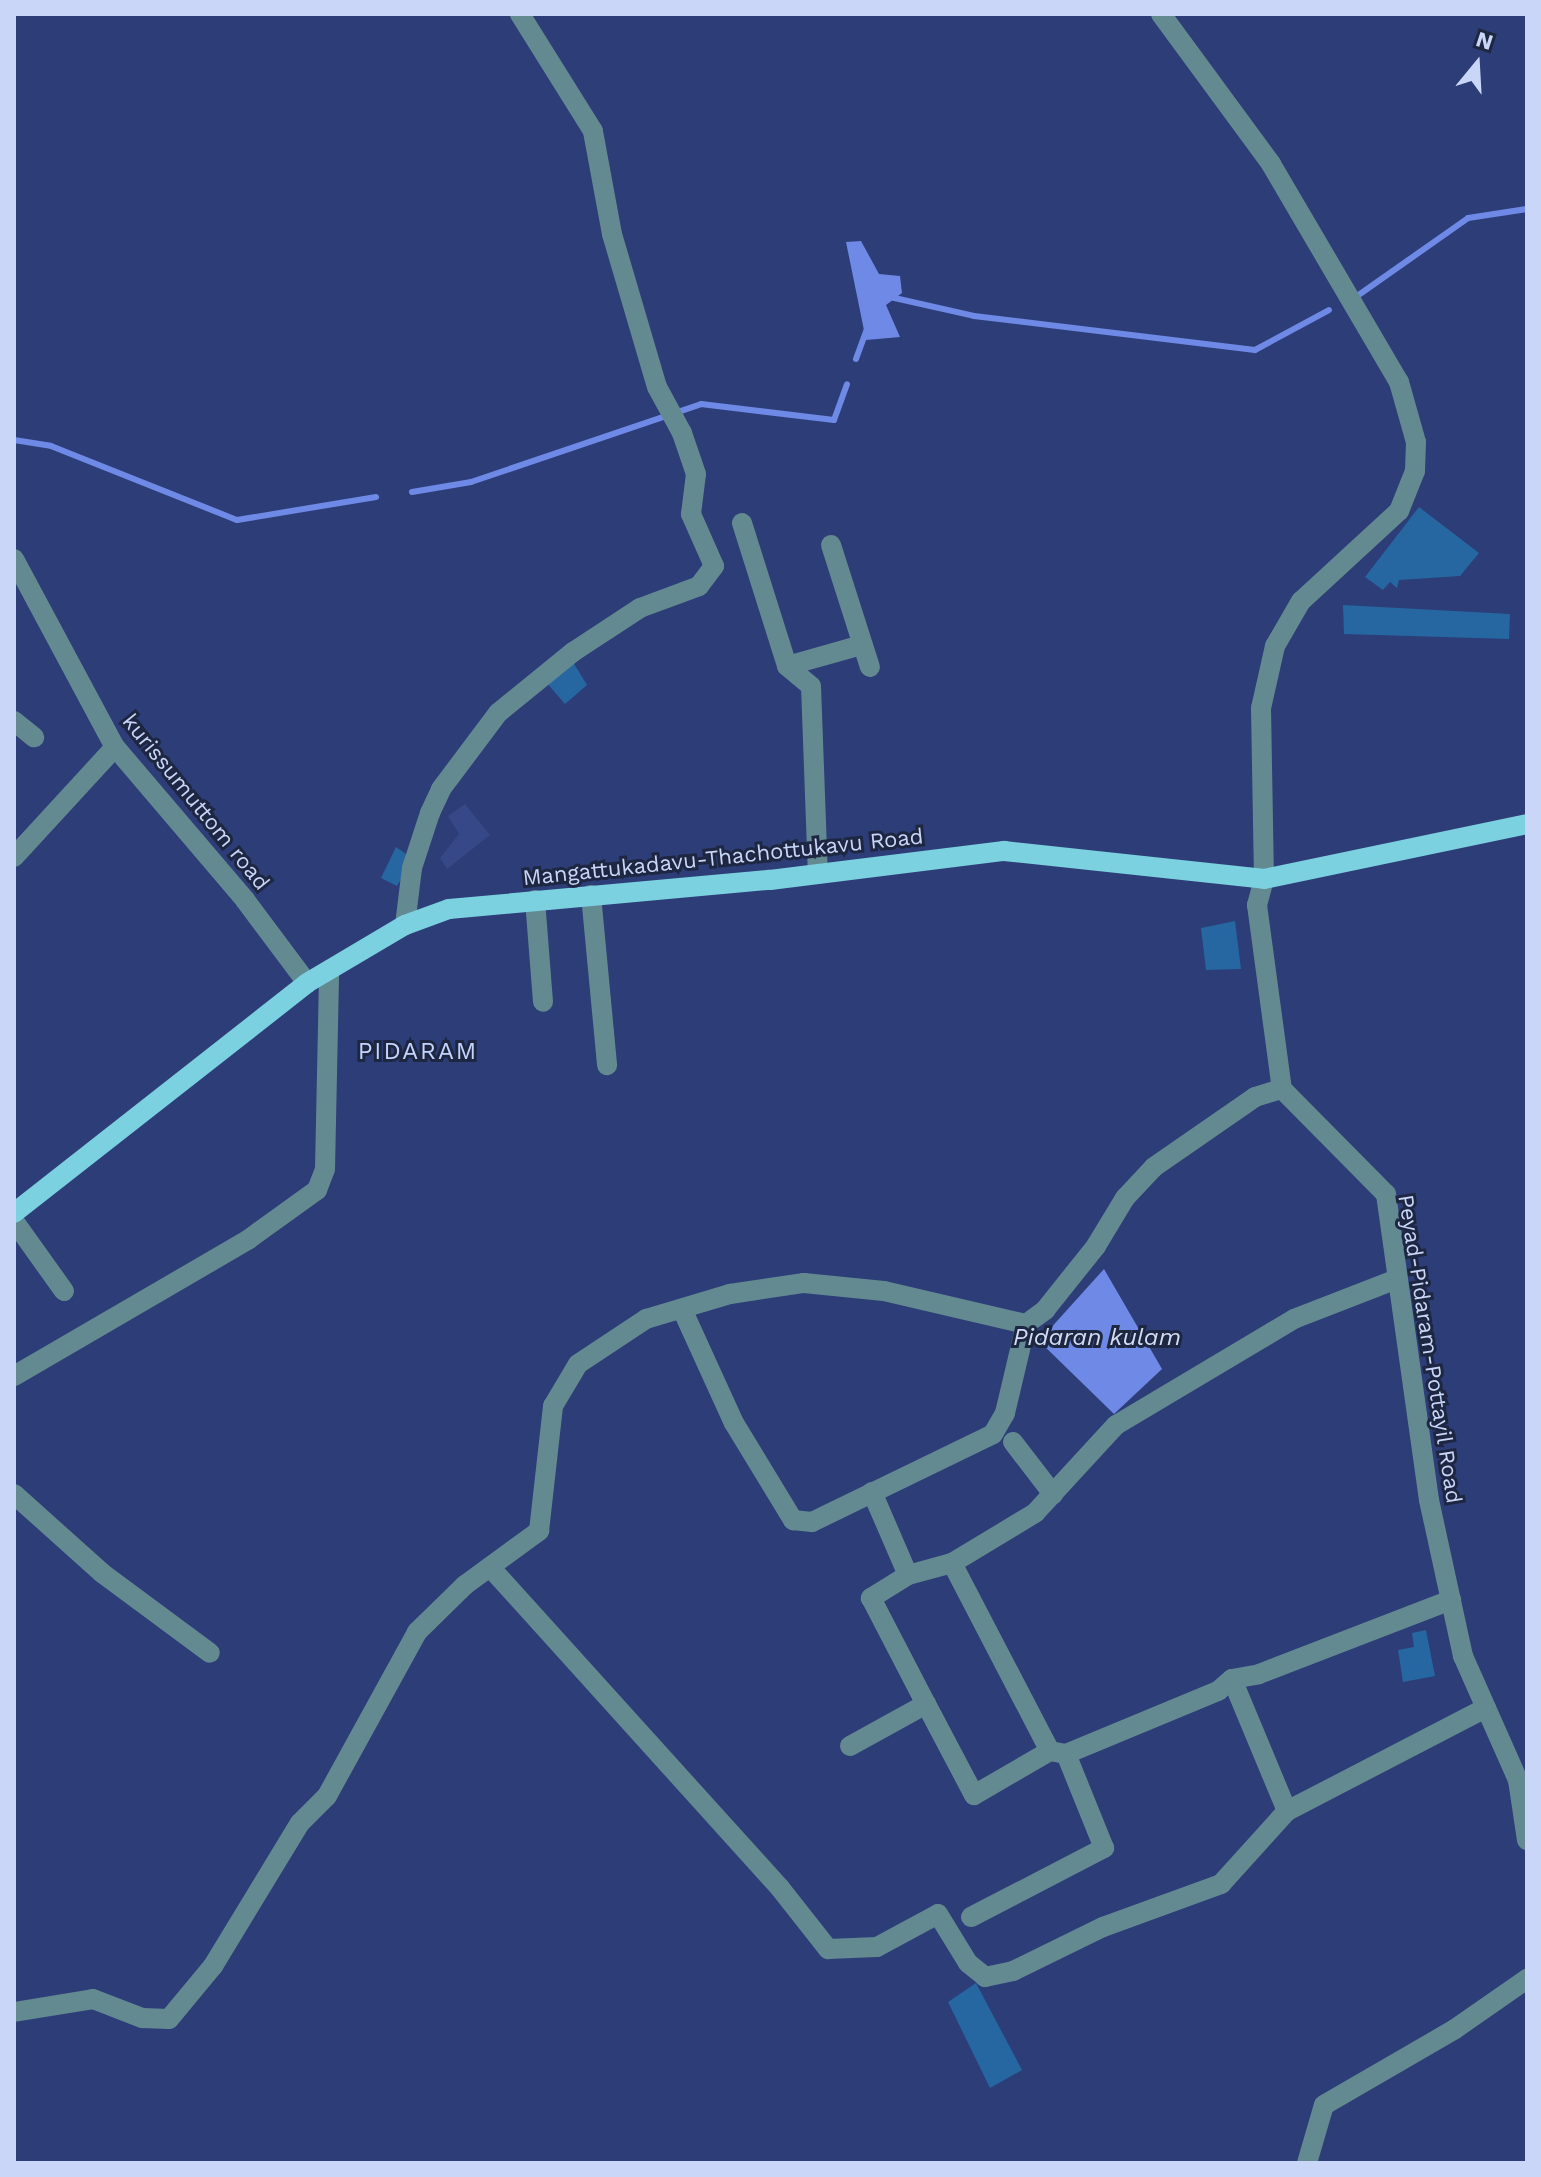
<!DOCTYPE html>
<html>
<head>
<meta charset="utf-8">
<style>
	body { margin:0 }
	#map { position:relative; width:1541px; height:2177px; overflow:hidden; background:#2d3d77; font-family:"Work Sans",sans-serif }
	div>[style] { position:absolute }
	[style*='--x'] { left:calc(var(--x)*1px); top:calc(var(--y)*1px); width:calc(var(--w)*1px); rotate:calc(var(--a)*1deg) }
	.built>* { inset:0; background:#364888 }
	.water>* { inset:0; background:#6e8ae6 }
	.stream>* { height:6px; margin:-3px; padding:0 3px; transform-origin:3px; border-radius:3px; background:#6e8ae6 }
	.building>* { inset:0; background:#2667a1 }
	.minor>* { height:20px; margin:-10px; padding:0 10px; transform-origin:10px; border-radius:10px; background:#638a91 }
	.major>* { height:20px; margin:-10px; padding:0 10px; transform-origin:10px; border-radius:10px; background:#7bd1df }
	span { translate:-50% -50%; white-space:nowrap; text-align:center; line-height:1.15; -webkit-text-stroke:6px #1e2741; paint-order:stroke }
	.street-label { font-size:22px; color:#c9d6f8 }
	.neighbourhood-label { font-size:24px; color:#c5d4fe; letter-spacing:2px }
	.water-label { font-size:24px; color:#d3dcf4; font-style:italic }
	.frame { position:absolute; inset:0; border:16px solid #c9d6f8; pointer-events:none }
	.north { position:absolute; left:1437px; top:24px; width:80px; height:80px; -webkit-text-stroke:6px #1e2741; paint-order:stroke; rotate:18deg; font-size:22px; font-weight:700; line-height:32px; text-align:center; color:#c9d6f8 }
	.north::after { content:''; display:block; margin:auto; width:28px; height:36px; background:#c9d6f8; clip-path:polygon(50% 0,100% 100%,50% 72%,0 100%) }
</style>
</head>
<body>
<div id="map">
	<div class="built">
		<i style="clip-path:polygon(465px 804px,490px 835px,447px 869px,440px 858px,459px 834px,448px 816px)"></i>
	</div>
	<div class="water">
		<i style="clip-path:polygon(861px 241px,879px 274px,900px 276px,902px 293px,886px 305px,900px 337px,866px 340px,846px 242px)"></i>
		<i style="clip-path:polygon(1104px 1269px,1162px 1369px,1114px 1414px,1039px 1341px)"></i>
	</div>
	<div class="stream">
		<i style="--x:1360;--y:294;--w:132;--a:-35.1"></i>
		<i style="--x:1468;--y:218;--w:60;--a:-8.7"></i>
		<i style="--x:890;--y:297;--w:86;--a:12.7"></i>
		<i style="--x:974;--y:316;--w:283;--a:6.9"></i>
		<i style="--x:1255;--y:350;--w:84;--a:-28.4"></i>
		<i style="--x:856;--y:359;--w:33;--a:-70"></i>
		<i style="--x:14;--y:440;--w:37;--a:9"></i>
		<i style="--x:51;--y:446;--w:200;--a:21.7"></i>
		<i style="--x:237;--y:520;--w:141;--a:-9.4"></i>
		<i style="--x:412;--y:492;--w:60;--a:-9.6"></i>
		<i style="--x:471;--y:482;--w:243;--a:-18.7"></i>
		<i style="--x:701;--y:404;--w:134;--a:6.9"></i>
		<i style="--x:834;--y:420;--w:38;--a:-70"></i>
	</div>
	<div class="building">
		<i style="clip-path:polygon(1419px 507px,1479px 553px,1460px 576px,1399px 580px,1397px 588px,1390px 582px,1383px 590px,1365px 577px)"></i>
		<i style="clip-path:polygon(1343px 605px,1510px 614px,1509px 639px,1344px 634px)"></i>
		<i style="clip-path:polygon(573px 662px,587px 685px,565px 704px,546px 682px)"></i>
		<i style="clip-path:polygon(396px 847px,413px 859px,397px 886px,381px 878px)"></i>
		<i style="clip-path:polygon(1235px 921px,1241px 969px,1206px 970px,1201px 928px)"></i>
		<i style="clip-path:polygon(1426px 1630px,1435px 1676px,1403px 1682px,1398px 1650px,1414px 1647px,1412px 1633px)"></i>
		<i style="clip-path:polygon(976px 1983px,1022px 2070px,990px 2088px,948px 2002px)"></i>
	</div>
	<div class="minor">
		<i style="--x:1161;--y:14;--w:186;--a:53.7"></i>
		<i style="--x:1271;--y:164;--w:253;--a:59.6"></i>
		<i style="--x:1399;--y:382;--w:62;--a:74.2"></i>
		<i style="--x:1416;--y:442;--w:29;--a:92"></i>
		<i style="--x:1415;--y:471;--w:43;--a:111.8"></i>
		<i style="--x:1399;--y:511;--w:133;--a:137.4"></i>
		<i style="--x:1301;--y:601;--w:52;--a:120"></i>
		<i style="--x:1275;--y:646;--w:64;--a:102.7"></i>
		<i style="--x:1261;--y:708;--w:171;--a:89"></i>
		<i style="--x:1264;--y:879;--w:27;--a:105"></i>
		<i style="--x:1257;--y:905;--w:186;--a:82.3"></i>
		<i style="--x:1282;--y:1089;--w:148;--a:45.3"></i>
		<i style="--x:1386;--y:1194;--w:309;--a:82"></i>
		<i style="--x:1429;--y:1500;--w:160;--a:77.7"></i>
		<i style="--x:1463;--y:1656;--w:136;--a:66.1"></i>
		<i style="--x:1518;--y:1780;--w:61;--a:81.5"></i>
		<i style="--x:742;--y:523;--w:150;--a:72.5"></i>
		<i style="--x:787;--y:666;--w:31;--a:40"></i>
		<i style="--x:811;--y:686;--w:188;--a:87.9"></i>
		<i style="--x:831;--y:545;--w:128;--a:72.3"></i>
		<i style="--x:14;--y:559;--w:213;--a:61.8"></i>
		<i style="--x:115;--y:747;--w:201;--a:49.6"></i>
		<i style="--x:245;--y:900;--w:104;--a:53.2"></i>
		<i style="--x:787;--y:666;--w:77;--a:-15.8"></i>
		<i style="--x:14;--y:721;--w:26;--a:39"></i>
		<i style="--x:14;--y:857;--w:149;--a:-47.4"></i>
		<i style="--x:591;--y:895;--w:171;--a:84.6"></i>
		<i style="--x:535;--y:900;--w:102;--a:85.5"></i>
		<i style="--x:405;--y:925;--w:57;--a:-83"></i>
		<i style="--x:412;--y:868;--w:58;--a:-71.9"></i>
		<i style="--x:430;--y:813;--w:26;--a:-65"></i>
		<i style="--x:441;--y:789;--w:95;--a:-53.1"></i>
		<i style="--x:498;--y:713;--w:97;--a:-39.1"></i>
		<i style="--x:573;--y:652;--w:80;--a:-33.3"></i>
		<i style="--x:640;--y:608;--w:63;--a:-20.4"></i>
		<i style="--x:699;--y:586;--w:25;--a:-53"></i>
		<i style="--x:714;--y:566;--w:57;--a:-113.9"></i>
		<i style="--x:691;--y:514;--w:40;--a:-82.9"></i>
		<i style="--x:696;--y:474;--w:43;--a:-108.9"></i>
		<i style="--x:682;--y:433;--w:52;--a:-118.5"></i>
		<i style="--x:657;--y:387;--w:159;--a:-106.4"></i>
		<i style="--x:612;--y:234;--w:105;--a:-100.5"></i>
		<i style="--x:593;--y:131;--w:138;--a:-122"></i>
		<i style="--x:14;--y:1221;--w:86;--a:54.5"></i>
		<i style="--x:1397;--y:1279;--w:110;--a:158.8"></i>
		<i style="--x:1294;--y:1319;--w:207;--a:149.2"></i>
		<i style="--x:1116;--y:1425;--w:120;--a:132.6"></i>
		<i style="--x:1035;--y:1513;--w:97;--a:148.9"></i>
		<i style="--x:952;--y:1563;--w:212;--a:62.5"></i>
		<i style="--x:1050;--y:1751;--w:16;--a:11"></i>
		<i style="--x:1066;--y:1754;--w:165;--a:-22.5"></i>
		<i style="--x:1218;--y:1691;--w:18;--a:-41"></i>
		<i style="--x:1232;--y:1679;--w:27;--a:-10"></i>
		<i style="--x:1259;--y:1674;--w:206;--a:-21.1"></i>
		<i style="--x:682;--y:1309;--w:125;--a:65.5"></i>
		<i style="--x:734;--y:1423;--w:114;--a:58.7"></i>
		<i style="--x:793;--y:1520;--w:19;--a:6"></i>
		<i style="--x:812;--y:1522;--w:201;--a:-25.9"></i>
		<i style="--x:993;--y:1434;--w:24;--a:-60"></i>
		<i style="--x:1005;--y:1413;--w:91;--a:-76.7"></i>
		<i style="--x:14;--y:1376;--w:272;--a:-30.2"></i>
		<i style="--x:249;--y:1239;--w:84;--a:-35.8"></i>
		<i style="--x:317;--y:1190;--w:22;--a:-69"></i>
		<i style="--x:325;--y:1169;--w:199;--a:-88.8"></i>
		<i style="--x:1013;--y:1442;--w:66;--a:52.4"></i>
		<i style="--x:872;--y:1492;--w:90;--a:66.6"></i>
		<i style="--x:14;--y:1494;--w:118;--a:41.9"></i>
		<i style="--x:102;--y:1573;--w:134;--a:36.5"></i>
		<i style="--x:952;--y:1563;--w:46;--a:164.7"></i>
		<i style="--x:908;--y:1575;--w:44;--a:148.1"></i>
		<i style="--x:871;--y:1598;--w:119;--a:62.6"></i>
		<i style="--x:926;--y:1704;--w:103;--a:62.2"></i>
		<i style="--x:974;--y:1795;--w:88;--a:-30.1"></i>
		<i style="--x:490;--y:1567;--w:433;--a:47.9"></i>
		<i style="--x:780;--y:1888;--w:78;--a:51.8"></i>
		<i style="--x:828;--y:1949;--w:49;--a:-2.3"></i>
		<i style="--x:877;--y:1947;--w:69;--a:-28.4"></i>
		<i style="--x:938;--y:1914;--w:57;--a:58.5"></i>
		<i style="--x:968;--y:1963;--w:22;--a:39"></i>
		<i style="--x:985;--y:1977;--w:29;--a:-12"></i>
		<i style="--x:1013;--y:1971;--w:100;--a:-26.1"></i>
		<i style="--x:1103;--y:1927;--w:126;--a:-20"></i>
		<i style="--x:1221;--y:1884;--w:98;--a:-47.9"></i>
		<i style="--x:1287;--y:1811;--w:224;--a:-27.4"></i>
		<i style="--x:1232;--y:1679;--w:143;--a:67.4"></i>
		<i style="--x:850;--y:1746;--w:87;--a:-28.9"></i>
		<i style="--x:971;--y:1917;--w:150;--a:-27.4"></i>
		<i style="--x:1104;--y:1848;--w:101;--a:-112"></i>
		<i style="--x:14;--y:2012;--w:80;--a:-9.3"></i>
		<i style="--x:93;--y:1999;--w:53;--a:21.2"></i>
		<i style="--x:142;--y:2018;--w:27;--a:2"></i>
		<i style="--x:169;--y:2019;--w:69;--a:-50.3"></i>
		<i style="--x:213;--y:1966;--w:167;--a:-58.7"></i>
		<i style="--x:300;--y:1823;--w:38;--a:-45"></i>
		<i style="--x:327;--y:1796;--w:187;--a:-61.2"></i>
		<i style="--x:417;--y:1632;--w:67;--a:-44.4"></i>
		<i style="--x:465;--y:1585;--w:92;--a:-36.1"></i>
		<i style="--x:539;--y:1531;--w:126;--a:-83.6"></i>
		<i style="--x:553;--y:1406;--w:49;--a:-59.2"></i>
		<i style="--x:578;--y:1364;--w:82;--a:-33.5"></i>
		<i style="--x:646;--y:1319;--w:88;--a:-16.6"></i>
		<i style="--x:730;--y:1294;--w:75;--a:-8.5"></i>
		<i style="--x:804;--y:1283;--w:80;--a:5.7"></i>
		<i style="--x:884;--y:1291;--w:146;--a:13.1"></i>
		<i style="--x:1026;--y:1324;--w:24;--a:-36"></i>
		<i style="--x:1045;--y:1310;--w:82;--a:-51.4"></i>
		<i style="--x:1096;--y:1246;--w:56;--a:-58.9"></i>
		<i style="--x:1125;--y:1198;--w:42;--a:-46.9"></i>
		<i style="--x:1154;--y:1167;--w:123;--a:-34.7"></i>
		<i style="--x:1255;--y:1097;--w:28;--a:-17"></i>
		<i style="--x:1307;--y:2163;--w:60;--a:-73.7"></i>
		<i style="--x:1324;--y:2105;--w:151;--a:-30.1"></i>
		<i style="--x:1455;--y:2029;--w:88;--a:-34.8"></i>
	</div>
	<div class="major">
		<i style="--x:14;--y:1213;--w:372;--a:-38.1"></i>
		<i style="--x:307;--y:983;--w:114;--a:-30.6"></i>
		<i style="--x:405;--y:925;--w:47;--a:-20"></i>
		<i style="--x:449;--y:909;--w:322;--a:-5.2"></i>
		<i style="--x:770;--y:880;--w:236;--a:-7.1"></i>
		<i style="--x:1004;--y:851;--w:262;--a:6.1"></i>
		<i style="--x:1264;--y:879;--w:269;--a:-11.8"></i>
	</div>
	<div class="street-label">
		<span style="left:196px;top:802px;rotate:51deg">kurissumuttom road</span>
		<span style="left:723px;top:857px;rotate:-6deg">Mangattukadavu-Thachottukavu Road</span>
		<span style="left:1430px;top:1349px;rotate:81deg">Peyad-Pidaram-Pottayil Road</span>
	</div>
	<div class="neighbourhood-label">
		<span style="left:418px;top:1052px">PIDARAM</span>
	</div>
	<div class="water-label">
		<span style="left:1097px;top:1338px">Pidaran kulam</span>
	</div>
	<div class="frame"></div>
	<div class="north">N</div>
</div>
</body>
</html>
